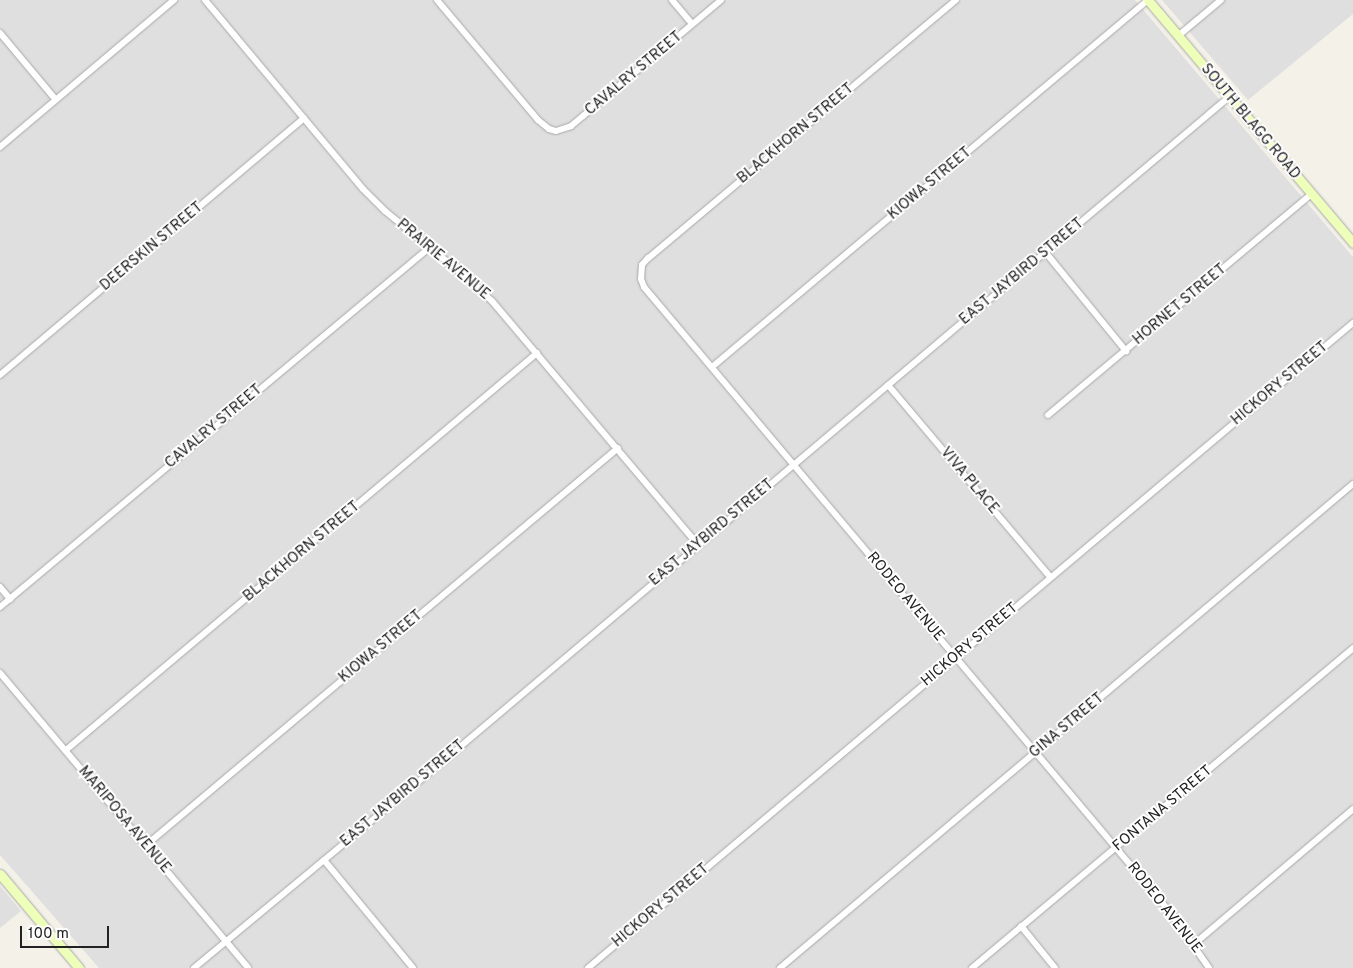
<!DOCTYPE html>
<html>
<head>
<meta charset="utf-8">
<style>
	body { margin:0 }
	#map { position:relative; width:1353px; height:968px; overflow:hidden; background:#f3f1e8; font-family:Overpass,sans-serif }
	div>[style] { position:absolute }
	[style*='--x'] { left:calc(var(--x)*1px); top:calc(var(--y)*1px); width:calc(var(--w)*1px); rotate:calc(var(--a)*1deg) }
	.residential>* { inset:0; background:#e0dfdf }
	.roads { filter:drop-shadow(0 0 1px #a9a9a9) drop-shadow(0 0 1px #a9a9a9) }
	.street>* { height:6px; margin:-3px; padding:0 3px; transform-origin:3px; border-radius:3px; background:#fff }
	.secondary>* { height:9px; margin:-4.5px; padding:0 4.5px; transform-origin:4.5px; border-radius:4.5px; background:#eeffba }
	span { translate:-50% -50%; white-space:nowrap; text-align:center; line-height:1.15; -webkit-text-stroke:4px #fff; paint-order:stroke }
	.street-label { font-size:15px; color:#222 }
	.scale { position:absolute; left:20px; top:926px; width:89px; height:22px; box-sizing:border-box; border:2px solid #222; border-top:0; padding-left:6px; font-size:15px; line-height:18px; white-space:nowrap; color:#222; -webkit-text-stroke:4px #fff; paint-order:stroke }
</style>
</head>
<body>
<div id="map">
	<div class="residential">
		<i style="clip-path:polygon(0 0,1135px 0,1353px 257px,1353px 968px,99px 968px,0 855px)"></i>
		<i style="clip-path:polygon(1162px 0,1353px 0,1353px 14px,1248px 100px)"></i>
		<i style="clip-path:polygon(0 886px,21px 911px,0 928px)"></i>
	</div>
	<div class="roads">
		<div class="street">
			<i style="--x:205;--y:0;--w:246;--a:50.1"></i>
			<i style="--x:363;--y:189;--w:31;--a:45"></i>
			<i style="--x:385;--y:211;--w:109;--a:39.1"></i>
			<i style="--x:470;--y:280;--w:30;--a:44"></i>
			<i style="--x:492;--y:301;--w:319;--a:49.8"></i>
			<i style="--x:437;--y:0;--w:157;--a:49.9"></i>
			<i style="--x:538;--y:120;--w:14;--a:39"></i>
			<i style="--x:549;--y:129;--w:7;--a:16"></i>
			<i style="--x:556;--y:131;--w:16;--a:-18"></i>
			<i style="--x:571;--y:126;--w:16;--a:-40"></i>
			<i style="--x:583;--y:116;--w:180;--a:-40"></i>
			<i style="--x:672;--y:0;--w:31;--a:50"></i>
			<i style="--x:956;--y:0;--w:402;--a:140"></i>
			<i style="--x:648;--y:258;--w:9;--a:131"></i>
			<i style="--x:642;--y:265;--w:14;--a:94"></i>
			<i style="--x:641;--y:279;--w:9;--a:69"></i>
			<i style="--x:644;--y:287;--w:817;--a:49.92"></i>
			<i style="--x:1170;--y:912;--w:68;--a:55.1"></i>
			<i style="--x:0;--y:33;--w:87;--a:50.1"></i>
			<i style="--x:1178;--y:36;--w:56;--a:-39.9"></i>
			<i style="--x:0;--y:147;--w:228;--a:-40.2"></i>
			<i style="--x:1046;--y:253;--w:127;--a:50.8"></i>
			<i style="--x:712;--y:367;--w:570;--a:-40.09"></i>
			<i style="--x:0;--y:375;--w:398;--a:-40.2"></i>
			<i style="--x:888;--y:385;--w:251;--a:49.8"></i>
			<i style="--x:1048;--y:415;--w:344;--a:-40"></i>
			<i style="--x:0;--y:587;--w:16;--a:50"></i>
			<i style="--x:0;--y:607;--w:559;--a:-39.92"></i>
			<i style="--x:0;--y:673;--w:385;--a:49.9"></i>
			<i style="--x:66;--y:750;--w:616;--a:-40.13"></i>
			<i style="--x:145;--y:846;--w:618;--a:-40.08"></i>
			<i style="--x:324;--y:860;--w:140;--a:50.5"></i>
			<i style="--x:1021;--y:926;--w:54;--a:51"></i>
			<i style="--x:1194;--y:944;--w:209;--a:-40.3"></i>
			<i style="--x:194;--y:968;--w:330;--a:-39.7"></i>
			<i style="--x:448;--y:757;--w:1023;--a:-40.2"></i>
			<i style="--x:588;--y:968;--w:1001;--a:-40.14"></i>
			<i style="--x:780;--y:968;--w:750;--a:-40.19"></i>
			<i style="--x:972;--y:968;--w:498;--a:-40"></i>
		</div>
		<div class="secondary">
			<i style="--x:1148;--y:0;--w:318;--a:49.8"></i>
			<i style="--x:0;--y:874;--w:123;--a:50"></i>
		</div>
	</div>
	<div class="street-label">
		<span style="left:634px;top:74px;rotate:-40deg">CAVALRY STREET</span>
		<span style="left:1250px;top:122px;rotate:50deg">SOUTH BLAGG ROAD</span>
		<span style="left:796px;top:134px;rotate:-40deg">BLACKHORN STREET</span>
		<span style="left:930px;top:184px;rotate:-40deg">KIOWA STREET</span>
		<span style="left:152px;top:247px;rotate:-40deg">DEERSKIN STREET</span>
		<span style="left:443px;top:260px;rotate:40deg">PRAIRIE AVENUE</span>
		<span style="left:1022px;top:272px;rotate:-40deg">EAST JAYBIRD STREET</span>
		<span style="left:1180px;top:305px;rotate:-40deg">HORNET STREET</span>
		<span style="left:1280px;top:384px;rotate:-40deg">HICKORY STREET</span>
		<span style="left:214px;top:427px;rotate:-40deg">CAVALRY STREET</span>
		<span style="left:969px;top:481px;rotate:50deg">VIVA PLACE</span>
		<span style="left:712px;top:533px;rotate:-40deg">EAST JAYBIRD STREET</span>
		<span style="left:302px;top:552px;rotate:-40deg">BLACKHORN STREET</span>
		<span style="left:905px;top:597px;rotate:50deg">RODEO AVENUE</span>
		<span style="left:970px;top:645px;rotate:-40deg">HICKORY STREET</span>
		<span style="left:381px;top:647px;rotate:-40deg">KIOWA STREET</span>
		<span style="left:1067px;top:726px;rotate:-40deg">GINA STREET</span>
		<span style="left:403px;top:794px;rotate:-40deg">EAST JAYBIRD STREET</span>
		<span style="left:1163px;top:809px;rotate:-40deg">FONTANA STREET</span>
		<span style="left:124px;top:820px;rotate:50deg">MARIPOSA AVENUE</span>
		<span style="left:661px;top:906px;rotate:-40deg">HICKORY STREET</span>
		<span style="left:1164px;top:908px;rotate:52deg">RODEO AVENUE</span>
	</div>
	<div class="scale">100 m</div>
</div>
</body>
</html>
